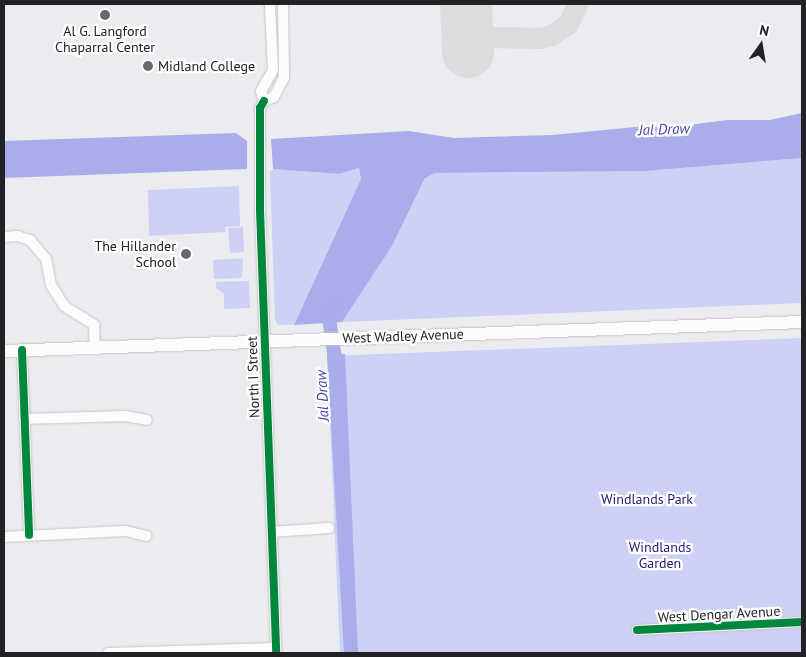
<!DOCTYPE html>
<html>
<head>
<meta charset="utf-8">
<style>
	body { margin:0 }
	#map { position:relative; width:806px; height:657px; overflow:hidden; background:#ebecef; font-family:"PT Sans",sans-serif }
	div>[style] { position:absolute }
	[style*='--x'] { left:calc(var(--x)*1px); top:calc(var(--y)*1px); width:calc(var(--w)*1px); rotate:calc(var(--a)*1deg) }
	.green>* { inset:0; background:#cdd1f6 }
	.water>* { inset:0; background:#a9ade9 }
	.river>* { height:14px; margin:-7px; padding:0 7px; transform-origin:7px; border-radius:7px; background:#a9ade9 }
	.taxiway>* { height:21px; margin:-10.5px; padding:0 10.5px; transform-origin:10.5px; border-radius:10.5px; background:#dcdcde }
	.runway>* { height:52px; margin:-26px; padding:0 26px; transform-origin:26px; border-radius:26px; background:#dcdcde }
	.roads { filter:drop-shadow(0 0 1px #c5c6c8) drop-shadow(0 0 1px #c5c6c8) }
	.minor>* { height:10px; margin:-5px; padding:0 5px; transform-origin:5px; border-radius:5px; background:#fcfcfd }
	.major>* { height:12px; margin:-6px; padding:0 6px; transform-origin:6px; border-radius:6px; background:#fcfcfd }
	.cycleway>* { height:8px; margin:-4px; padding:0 4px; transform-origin:4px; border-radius:4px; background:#00873e }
	.dots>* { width:14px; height:14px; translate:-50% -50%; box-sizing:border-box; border:2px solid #fff; border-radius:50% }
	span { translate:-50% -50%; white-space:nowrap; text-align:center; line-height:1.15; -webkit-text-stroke:4.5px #fff; paint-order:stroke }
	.poi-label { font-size:14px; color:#222224 }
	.left { translate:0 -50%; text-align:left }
	.right { translate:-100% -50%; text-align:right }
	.street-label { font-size:14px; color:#222224 }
	.park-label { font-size:14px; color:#271578 }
	.water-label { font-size:15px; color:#4945a8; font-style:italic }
	.frame { position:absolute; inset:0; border:5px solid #222224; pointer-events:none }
	.north { position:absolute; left:736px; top:20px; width:50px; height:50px; -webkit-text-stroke:4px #fff; paint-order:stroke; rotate:13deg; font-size:14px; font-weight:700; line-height:20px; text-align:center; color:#222224 }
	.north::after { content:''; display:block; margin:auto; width:18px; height:22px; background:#222224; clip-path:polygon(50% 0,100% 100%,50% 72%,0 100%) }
</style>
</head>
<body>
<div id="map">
	<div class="green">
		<i style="clip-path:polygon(802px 158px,802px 303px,342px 322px,392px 246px,425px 178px,435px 173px,645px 171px)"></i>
		<i style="clip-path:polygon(359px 168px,361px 179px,294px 325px,278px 325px,275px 320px,270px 172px,273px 169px,339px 174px)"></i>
		<i style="clip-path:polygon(239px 186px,240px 226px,225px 227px,226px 232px,149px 236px,148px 190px)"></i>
		<i style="clip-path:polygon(243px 227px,244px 252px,230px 253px,228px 228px)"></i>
		<i style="clip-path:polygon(243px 258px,242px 278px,214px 279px,213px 260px)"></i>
		<i style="clip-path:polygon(249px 281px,250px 308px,224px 309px,224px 294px,216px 288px,216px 282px)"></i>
		<i style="clip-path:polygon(802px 338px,802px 653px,340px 653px,327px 356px)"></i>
	</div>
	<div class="water">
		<i style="clip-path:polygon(802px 113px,802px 158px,645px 171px,435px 173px,425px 178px,392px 246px,342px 322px,294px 325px,361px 179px,359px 168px,339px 174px,273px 169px,271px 139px,409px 131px,454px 138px,552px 135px,646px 126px,665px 128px,727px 120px,770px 120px)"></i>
		<i style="clip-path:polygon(236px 133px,247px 141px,247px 169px,4px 178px,4px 141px)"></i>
		<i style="clip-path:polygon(327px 354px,345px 354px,358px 653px,344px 653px)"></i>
	</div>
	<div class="river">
		<i style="--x:335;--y:306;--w:13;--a:117"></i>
		<i style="--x:329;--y:318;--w:56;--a:81.7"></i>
	</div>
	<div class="taxiway">
		<i style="--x:466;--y:6;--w:25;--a:63"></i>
		<i style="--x:477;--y:28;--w:14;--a:39"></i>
		<i style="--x:488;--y:37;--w:53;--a:1.1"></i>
		<i style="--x:541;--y:38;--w:10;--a:-17"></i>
		<i style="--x:551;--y:35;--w:20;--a:-33"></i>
		<i style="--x:568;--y:24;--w:22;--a:-66"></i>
	</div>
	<div class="runway">
		<i style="--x:466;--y:4;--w:48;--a:87.6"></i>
	</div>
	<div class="roads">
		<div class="minor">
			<i style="--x:264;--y:101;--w:8;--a:120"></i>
			<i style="--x:260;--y:108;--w:102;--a:90"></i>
			<i style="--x:260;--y:210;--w:443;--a:87.9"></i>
			<i style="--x:264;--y:101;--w:11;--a:-22"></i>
			<i style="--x:274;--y:97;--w:22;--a:-63"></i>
			<i style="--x:284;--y:77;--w:73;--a:-90.8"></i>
			<i style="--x:264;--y:101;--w:10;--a:-107"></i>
			<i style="--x:261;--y:91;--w:24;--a:-60"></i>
			<i style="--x:273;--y:70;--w:66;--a:-92.6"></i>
			<i style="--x:4;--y:237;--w:13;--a:-4"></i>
			<i style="--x:17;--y:236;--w:14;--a:17"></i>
			<i style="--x:30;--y:240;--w:25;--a:50"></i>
			<i style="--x:46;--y:259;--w:26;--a:79"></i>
			<i style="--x:51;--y:285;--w:25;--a:58"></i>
			<i style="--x:64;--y:306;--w:36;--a:32"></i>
			<i style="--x:94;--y:325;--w:23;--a:88"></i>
			<i style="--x:22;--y:350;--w:185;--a:87.8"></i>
			<i style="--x:24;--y:419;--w:101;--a:-1.7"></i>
			<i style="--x:125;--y:416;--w:22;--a:10"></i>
			<i style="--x:272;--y:532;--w:57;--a:-4"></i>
			<i style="--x:4;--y:537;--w:121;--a:-2.8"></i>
			<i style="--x:125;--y:531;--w:22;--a:13"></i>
			<i style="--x:637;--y:630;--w:165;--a:-2.8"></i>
			<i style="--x:108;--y:653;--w:168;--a:-1.7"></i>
		</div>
		<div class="major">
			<i style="--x:4;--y:351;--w:799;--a:-2.08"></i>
		</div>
	</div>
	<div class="cycleway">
		<i style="--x:264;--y:101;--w:8;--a:120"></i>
		<i style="--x:260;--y:108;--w:102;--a:90"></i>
		<i style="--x:260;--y:210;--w:443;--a:87.9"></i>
		<i style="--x:22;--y:350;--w:185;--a:87.8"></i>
		<i style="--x:637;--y:630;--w:165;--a:-2.8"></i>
	</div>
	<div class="dots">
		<i style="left:105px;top:15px;background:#68696b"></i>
		<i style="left:148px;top:66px;background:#68696b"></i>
		<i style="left:186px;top:254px;background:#68696b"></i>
	</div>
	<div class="poi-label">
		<span style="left:105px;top:39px">Al G. Langford<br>Chaparral Center</span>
		<span class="left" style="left:158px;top:66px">Midland College</span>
		<span class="right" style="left:176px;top:254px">The Hillander<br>School</span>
	</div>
	<div class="street-label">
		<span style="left:403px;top:336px;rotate:-2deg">West Wadley Avenue</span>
		<span style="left:253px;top:377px;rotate:-92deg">North I Street</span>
		<span style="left:719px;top:614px;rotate:-3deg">West Dengar Avenue</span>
	</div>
	<div class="park-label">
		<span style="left:647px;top:499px">Windlands Park</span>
		<span style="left:660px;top:555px">Windlands<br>Garden</span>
	</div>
	<div class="water-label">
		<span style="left:664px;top:129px;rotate:-2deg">Jal Draw</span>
		<span style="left:322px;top:396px;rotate:-93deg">Jal Draw</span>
	</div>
	<div class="frame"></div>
	<div class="north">N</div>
</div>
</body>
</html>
